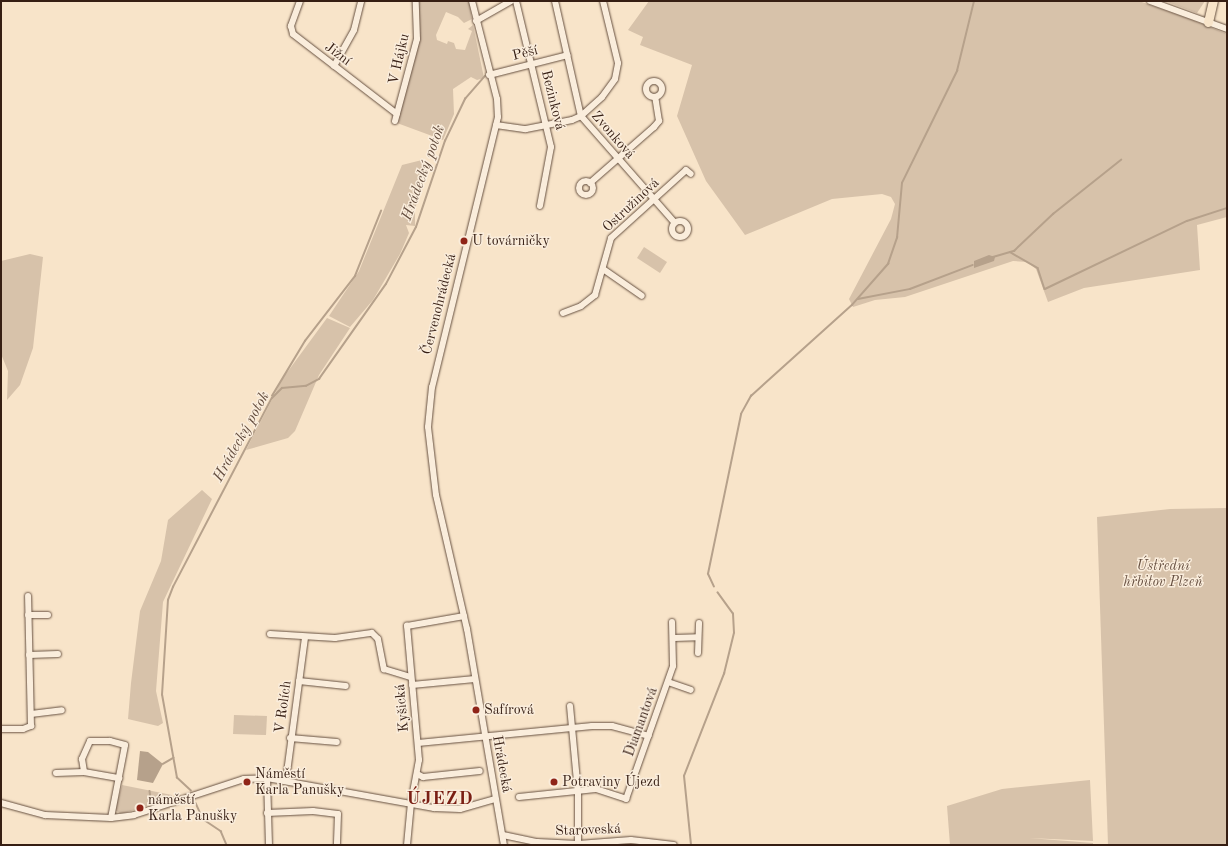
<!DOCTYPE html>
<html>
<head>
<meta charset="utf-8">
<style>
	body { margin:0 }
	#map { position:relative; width:1228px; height:846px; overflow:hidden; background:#f8e4c9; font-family:"Old Standard TT",serif }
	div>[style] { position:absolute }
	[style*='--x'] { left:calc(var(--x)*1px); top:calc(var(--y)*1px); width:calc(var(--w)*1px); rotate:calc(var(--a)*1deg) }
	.green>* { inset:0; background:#d7c2aa }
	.water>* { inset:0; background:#b6a18b }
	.stream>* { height:1.5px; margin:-0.75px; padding:0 0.75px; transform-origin:0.75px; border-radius:0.75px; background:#b6a18b }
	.roads { filter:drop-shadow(0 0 1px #665040) drop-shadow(0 0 1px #665040) }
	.minor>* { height:6px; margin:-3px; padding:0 3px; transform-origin:3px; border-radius:3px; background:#faeddc }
	.minor>.ring { margin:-3px; padding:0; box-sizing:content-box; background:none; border:6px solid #faeddc; border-radius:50% }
	.highway>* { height:9px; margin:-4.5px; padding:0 4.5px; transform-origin:4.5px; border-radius:4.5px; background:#f8e4c9 }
	.dots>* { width:11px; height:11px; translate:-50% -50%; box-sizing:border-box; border:2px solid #faeddc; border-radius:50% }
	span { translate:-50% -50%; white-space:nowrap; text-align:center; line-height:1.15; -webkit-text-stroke:3px #faeddc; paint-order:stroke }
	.street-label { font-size:14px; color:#361e13 }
	.poi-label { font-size:14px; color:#361e13 }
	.left { translate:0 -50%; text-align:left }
	.park-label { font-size:14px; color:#664f40; font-style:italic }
	.water-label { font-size:15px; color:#634c3d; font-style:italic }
	.district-label { font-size:18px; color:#7a1f14; font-weight:700; letter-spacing:1px }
	.frame { position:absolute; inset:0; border:2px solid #361e13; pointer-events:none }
</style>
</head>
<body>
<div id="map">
	<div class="green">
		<i style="clip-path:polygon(418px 1px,469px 1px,472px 19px,464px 23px,458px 17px,446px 12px,436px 35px,437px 40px,447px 44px,448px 41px,454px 43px,456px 49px,465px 50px,472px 31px,468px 29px,473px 25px,484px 78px,477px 80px,471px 77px,453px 89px,454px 114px,443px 140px,397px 123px,420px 36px)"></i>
		<i style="clip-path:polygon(649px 1px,1139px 1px,1190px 19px,1227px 34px,1227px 217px,1197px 225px,1200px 270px,1084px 288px,1048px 302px,1036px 269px,1027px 262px,1013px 261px,905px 297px,875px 300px,853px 307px,849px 299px,891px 219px,895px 204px,891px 197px,882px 194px,832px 199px,745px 235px,706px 181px,677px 116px,692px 65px,640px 45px,643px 37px,628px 30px)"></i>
		<i style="clip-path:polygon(1165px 1px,1205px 1px,1197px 13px)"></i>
		<i style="clip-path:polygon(422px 160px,427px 169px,415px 209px,415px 226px,406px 225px,409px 233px,400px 254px,373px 300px,350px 327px,329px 316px,359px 271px,402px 165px)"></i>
		<i style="clip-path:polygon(644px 247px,667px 262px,660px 273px,637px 258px)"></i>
		<i style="clip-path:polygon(30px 254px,43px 257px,33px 348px,20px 385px,7px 400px,8px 371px,1px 354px,1px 261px)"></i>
		<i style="clip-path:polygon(327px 318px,350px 328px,319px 375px,295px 431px,288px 438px,246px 450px,283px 378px)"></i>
		<i style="clip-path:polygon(202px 490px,212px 499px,163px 602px,156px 691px,163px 723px,158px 726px,132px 720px,128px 719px,131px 683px,140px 611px,161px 561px,168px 520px)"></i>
		<i style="clip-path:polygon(1227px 508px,1227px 845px,1108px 845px,1097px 517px,1170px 509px)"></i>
		<i style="clip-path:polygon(234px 715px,267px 716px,266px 735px,233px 734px)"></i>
		<i style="clip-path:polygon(1090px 780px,1093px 841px,1029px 838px,1093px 843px,1093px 845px,950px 845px,947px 806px,1002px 789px)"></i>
		<i style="clip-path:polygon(122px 785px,172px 795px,172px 798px,121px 814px,115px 810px)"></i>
	</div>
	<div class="water">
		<i style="clip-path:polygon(989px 255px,995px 257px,994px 261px,974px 268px,974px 261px)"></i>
		<i style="clip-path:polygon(140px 751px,148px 752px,163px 764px,153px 783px,137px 780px)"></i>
	</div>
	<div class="stream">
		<i style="--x:1010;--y:252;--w:32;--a:30"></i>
		<i style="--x:1038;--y:268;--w:22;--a:72"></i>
		<i style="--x:1045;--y:289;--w:157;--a:-25.6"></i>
		<i style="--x:1187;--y:221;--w:42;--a:-18"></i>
		<i style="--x:993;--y:257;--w:22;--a:-16"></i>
		<i style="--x:1014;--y:251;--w:54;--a:-43.5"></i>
		<i style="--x:1053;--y:214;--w:87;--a:-38.5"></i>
		<i style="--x:858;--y:299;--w:53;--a:-10.9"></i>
		<i style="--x:910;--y:289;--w:67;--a:-20.9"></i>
		<i style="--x:272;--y:396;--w:64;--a:-59"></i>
		<i style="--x:305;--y:341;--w:82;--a:-52.4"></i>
		<i style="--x:355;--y:276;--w:70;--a:-68.2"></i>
		<i style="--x:714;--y:587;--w:14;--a:-115"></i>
		<i style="--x:708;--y:574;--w:163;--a:-78.3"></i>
		<i style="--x:741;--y:414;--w:21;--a:-61"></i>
		<i style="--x:751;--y:396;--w:136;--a:-42"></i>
		<i style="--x:852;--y:305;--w:55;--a:-48.7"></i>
		<i style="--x:888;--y:264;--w:28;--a:-71"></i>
		<i style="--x:897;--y:238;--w:55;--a:-84.8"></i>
		<i style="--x:902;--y:183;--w:125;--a:-63.8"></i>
		<i style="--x:957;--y:71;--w:72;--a:-76.3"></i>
		<i style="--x:163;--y:764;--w:12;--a:-31"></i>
		<i style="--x:150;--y:791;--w:16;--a:83"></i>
		<i style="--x:191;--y:791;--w:19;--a:-137"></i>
		<i style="--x:177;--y:778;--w:84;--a:-100.2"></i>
		<i style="--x:162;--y:695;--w:95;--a:-86.4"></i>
		<i style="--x:168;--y:600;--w:14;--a:-69"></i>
		<i style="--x:173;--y:587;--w:213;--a:-62.4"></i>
		<i style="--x:272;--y:398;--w:14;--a:-45"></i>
		<i style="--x:282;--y:388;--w:24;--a:-5"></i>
		<i style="--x:306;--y:386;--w:15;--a:-28"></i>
		<i style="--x:319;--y:379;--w:116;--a:-54.8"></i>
		<i style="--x:386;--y:284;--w:64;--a:-62.2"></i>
		<i style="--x:416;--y:227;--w:91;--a:-71.4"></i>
		<i style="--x:445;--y:141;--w:47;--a:-64.5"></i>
		<i style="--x:465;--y:99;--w:30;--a:-49"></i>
		<i style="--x:196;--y:803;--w:17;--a:66"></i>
		<i style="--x:203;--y:819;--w:22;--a:34"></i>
		<i style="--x:221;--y:831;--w:15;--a:67"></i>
		<i style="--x:691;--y:845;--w:69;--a:-95.8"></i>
		<i style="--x:684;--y:776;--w:110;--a:-68.6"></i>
		<i style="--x:724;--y:674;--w:42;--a:-76.3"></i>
		<i style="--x:734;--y:633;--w:19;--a:-93"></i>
		<i style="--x:733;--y:614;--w:26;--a:-126"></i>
	</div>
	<div class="roads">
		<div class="minor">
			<i style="--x:300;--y:1;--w:27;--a:110"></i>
			<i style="--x:291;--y:26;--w:8;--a:76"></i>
			<i style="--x:293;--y:34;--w:131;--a:37.6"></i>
			<i style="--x:472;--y:1;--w:101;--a:75.7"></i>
			<i style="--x:497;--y:99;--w:18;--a:87"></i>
			<i style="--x:498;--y:117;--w:278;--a:103.7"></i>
			<i style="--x:432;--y:387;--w:40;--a:95.7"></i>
			<i style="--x:428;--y:427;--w:68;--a:83.3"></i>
			<i style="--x:436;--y:495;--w:138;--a:77"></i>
			<i style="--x:467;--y:629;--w:219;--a:80.3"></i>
			<i style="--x:516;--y:1;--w:150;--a:76.5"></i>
			<i style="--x:551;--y:147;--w:60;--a:100.6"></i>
			<i style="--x:555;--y:1;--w:118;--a:77.3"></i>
			<i style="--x:581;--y:116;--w:142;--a:48.7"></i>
			<i style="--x:1150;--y:1;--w:82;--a:20"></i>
			<i style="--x:476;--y:21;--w:40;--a:-29.7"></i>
			<i style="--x:334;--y:66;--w:41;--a:-60.9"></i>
			<i style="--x:354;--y:30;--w:30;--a:-76"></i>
			<i style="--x:489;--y:75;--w:81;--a:-14.2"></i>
			<i class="ring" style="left:646px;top:81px;width:10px;height:10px"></i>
			<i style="--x:395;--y:121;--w:85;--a:-75"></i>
			<i style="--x:417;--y:39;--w:38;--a:-92"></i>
			<i style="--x:496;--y:125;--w:30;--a:8"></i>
			<i style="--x:526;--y:129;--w:47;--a:-11.1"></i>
			<i style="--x:572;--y:120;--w:10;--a:-24"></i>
			<i style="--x:581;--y:116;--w:28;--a:-42"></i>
			<i style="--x:602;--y:97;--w:22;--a:-54"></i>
			<i style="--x:615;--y:79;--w:16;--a:-79"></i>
			<i style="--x:618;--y:63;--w:64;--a:-103.6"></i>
			<i class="ring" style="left:579px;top:181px;width:8px;height:8px"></i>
			<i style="--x:590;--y:183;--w:85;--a:-41.2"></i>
			<i style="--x:654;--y:127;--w:8;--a:-50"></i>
			<i style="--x:659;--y:121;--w:24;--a:-99"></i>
			<i class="ring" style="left:672px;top:221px;width:10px;height:10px"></i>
			<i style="--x:603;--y:269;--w:47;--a:34.7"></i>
			<i style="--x:563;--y:313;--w:19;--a:-21"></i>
			<i style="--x:581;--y:306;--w:18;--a:-38"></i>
			<i style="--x:595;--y:295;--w:59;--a:-74.3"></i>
			<i style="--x:611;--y:238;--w:101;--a:-42.2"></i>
			<i style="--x:686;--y:170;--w:6;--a:39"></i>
			<i style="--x:28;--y:615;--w:20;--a:0"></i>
			<i style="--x:270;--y:634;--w:65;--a:3.5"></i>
			<i style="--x:335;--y:638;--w:37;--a:-8"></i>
			<i style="--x:372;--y:633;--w:8;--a:45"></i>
			<i style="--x:378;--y:639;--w:31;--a:79"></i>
			<i style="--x:384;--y:669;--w:28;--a:17"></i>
			<i style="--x:674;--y:638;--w:24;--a:-2"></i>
			<i style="--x:698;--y:653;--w:30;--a:-88"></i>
			<i style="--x:29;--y:655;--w:29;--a:-2"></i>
			<i style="--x:299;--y:681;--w:47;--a:6.1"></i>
			<i style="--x:668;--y:682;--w:24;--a:19"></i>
			<i style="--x:412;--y:685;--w:63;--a:-5.4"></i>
			<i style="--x:570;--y:706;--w:86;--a:84.7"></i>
			<i style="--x:578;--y:792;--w:53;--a:90"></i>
			<i style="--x:31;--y:714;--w:31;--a:-7"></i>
			<i style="--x:1;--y:729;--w:22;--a:0"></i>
			<i style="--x:23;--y:729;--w:9;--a:-21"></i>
			<i style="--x:31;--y:726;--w:130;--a:-91.3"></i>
			<i style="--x:290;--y:738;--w:47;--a:4.9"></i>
			<i style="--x:418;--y:743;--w:175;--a:-5.6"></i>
			<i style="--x:592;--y:726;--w:20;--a:0"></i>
			<i style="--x:612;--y:726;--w:38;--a:15"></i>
			<i style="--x:56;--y:773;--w:28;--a:-2"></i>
			<i style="--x:417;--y:774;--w:7;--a:27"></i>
			<i style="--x:423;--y:777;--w:57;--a:-6"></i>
			<i style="--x:267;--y:778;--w:67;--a:88.3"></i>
			<i style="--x:286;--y:780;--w:144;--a:-82.4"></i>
			<i style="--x:519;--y:797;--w:77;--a:-5.9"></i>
			<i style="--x:596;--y:789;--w:32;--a:18"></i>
			<i style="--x:626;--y:799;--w:141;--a:-70.5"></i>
			<i style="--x:673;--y:666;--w:44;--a:-91.3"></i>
			<i style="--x:1;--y:803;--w:46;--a:15.3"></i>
			<i style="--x:45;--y:815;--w:66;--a:2.6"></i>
			<i style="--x:111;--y:818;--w:23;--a:-7"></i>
			<i style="--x:134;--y:815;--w:116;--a:-18.1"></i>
			<i style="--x:244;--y:779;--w:23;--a:-2"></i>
			<i style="--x:267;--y:778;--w:170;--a:10.2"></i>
			<i style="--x:434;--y:808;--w:26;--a:2"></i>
			<i style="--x:460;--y:809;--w:36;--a:-16"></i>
			<i style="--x:267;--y:813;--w:46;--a:-2.5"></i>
			<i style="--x:313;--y:811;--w:25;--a:7"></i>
			<i style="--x:338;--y:814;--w:31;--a:92"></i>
			<i style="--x:111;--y:818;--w:74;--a:-79.1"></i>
			<i style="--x:125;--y:745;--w:16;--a:-165"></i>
			<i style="--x:110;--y:741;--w:20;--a:180"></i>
			<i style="--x:90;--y:741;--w:20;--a:114"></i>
			<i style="--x:82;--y:759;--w:13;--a:81"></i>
			<i style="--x:84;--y:772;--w:36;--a:10"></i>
			<i style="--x:503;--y:835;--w:35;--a:12"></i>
			<i style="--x:537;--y:842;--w:41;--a:2.8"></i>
			<i style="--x:578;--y:844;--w:53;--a:-4.3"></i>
			<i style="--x:631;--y:840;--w:43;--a:6.6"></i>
			<i style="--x:407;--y:845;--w:42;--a:-84.6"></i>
			<i style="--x:411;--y:803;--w:44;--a:-79.5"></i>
			<i style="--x:419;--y:760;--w:135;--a:-95.1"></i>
			<i style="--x:407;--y:626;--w:58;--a:-10"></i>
		</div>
		<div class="highway">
			<i style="--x:1208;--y:22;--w:22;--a:-77"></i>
		</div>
	</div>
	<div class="dots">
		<i style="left:464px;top:241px;background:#8f2418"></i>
		<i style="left:476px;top:710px;background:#8f2418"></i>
		<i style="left:247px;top:782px;background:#8f2418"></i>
		<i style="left:554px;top:782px;background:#8f2418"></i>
		<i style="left:140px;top:808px;background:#8f2418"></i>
	</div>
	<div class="street-label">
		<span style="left:525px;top:53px;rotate:-14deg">Pěší</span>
		<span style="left:338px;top:54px;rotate:37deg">Jižní</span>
		<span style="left:399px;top:59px;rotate:-77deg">V Hájku</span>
		<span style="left:553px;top:100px;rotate:76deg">Bezinková</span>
		<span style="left:613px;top:135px;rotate:49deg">Zvonková</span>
		<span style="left:631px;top:205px;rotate:-43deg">Ostružinová</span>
		<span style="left:439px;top:304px;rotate:-76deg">Červenohrádecká</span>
		<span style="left:283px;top:707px;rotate:-82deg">V Rolích</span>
		<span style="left:402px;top:708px;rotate:-95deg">Kyšická</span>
		<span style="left:641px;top:722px;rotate:-70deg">Diamantová</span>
		<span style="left:502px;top:764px;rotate:80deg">Hrádecká</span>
		<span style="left:588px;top:830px;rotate:-2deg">Staroveská</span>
	</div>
	<div class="poi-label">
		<span class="left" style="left:472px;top:241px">U továrničky</span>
		<span class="left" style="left:484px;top:710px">Safírová</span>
		<span class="left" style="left:255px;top:782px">Náměstí<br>Karla Panušky</span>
		<span class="left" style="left:562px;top:782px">Potraviny Újezd</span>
		<span class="left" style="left:148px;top:808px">náměstí<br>Karla Panušky</span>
	</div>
	<div class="park-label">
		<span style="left:1163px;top:574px">Ústřední<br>hřbitov Plzeň</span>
	</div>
	<div class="water-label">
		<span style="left:424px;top:173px;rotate:-70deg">Hrádecký potok</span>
		<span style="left:242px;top:437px;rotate:-61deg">Hrádecký potok</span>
	</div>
	<div class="district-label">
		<span style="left:440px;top:799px">ÚJEZD</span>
	</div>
	<div class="frame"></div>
</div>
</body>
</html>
